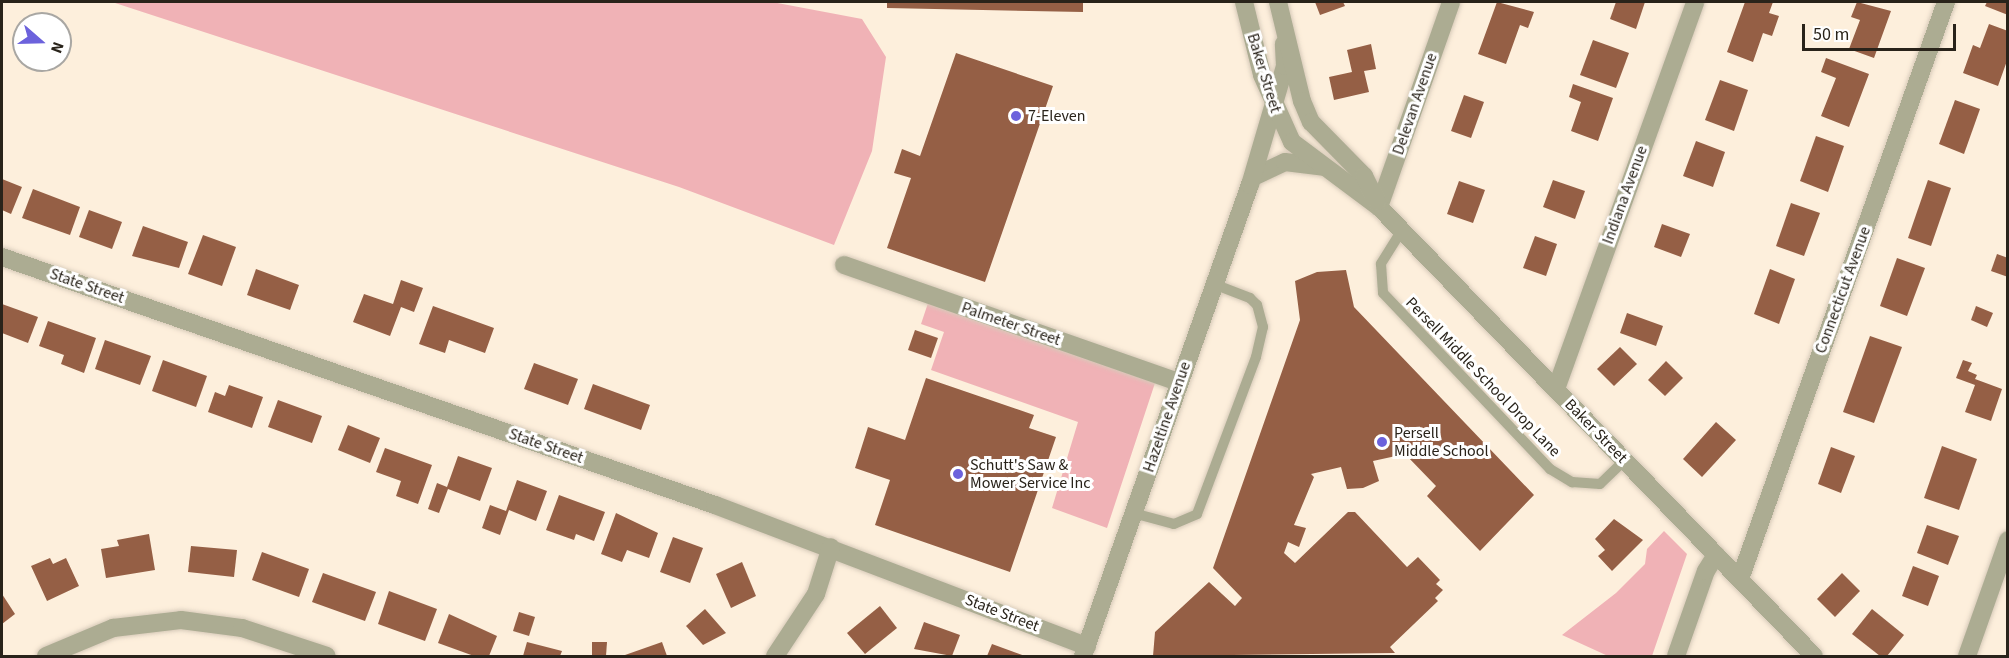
<!DOCTYPE html>
<html>
<head>
<meta charset="utf-8">
<style>
	body { margin:0 }
	#map { position:relative; width:2009px; height:658px; overflow:hidden; background:#fdefdc; font-family:"Source Sans 3",sans-serif }
	div>[style] { position:absolute }
	[style*='--x'] { left:calc(var(--x)*1px); top:calc(var(--y)*1px); width:calc(var(--w)*1px); rotate:calc(var(--a)*1deg) }
	.green>* { inset:0; background:#f0b2b6 }
	.building>* { inset:0; background:#955f45 }
	.roads { filter:drop-shadow(0 0 2px #d7cab9) drop-shadow(0 0 2px #d7cab9) }
	.service>* { height:10px; margin:-5px; padding:0 5px; transform-origin:5px; border-radius:5px; background:#acac92 }
	.minor>* { height:18px; margin:-9px; padding:0 9px; transform-origin:9px; border-radius:9px; background:#acac92 }
	.tertiary>* { height:18px; margin:-9px; padding:0 9px; transform-origin:9px; border-radius:9px; background:#acac92 }
	.dots>* { width:16px; height:16px; translate:-50% -50%; box-sizing:border-box; border:3px solid #fff; border-radius:50% }
	span { translate:-50% -50%; white-space:nowrap; text-align:center; line-height:1.15; -webkit-text-stroke:6px #fff; paint-order:stroke }
	.street-label { font-size:16px; color:#29231a }
	.poi-label { font-size:16px; color:#29231a }
	.left { translate:0 -50%; text-align:left }
	.frame { position:absolute; inset:0; border:3px solid #29231a; pointer-events:none }
	.north { position:absolute; left:12px; top:12px; width:60px; height:60px; box-sizing:border-box; background:#fff; border:2px solid #a9a7a3; border-radius:50%; rotate:110deg; font-size:16px; font-weight:700; line-height:24px; text-align:center; color:#29231a }
	.north::after { content:''; display:block; margin:auto; width:21px; height:27px; background:#6c62dc; clip-path:polygon(50% 0,100% 100%,50% 72%,0 100%) }
	.scale { position:absolute; left:1802px; top:24px; width:154px; height:27px; box-sizing:border-box; border:3px solid #29231a; border-top:0; padding-left:8px; font-size:18px; line-height:21px; white-space:nowrap; color:#29231a; -webkit-text-stroke:4px #fff; paint-order:stroke }
</style>
</head>
<body>
<div id="map">
	<div class="green">
		<i style="clip-path:polygon(112px 2px,772px 2px,862px 19px,886px 57px,872px 151px,834px 245px,679px 187px)"></i>
		<i style="clip-path:polygon(928px 303px,1155px 383px,1107px 528px,1052px 508px,1078px 422px,931px 370px,944px 332px,921px 324px)"></i>
		<i style="clip-path:polygon(1664px 531px,1687px 554px,1652px 656px,1608px 656px,1562px 635px,1616px 593px,1645px 564px,1647px 549px)"></i>
	</div>
	<div class="building">
		<i style="clip-path:polygon(887px 2px,1083px 2px,1083px 12px,887px 8px)"></i>
		<i style="clip-path:polygon(1315px 2px,1343px 2px,1345px 6px,1320px 15px)"></i>
		<i style="clip-path:polygon(1497px 2px,1534px 12px,1528px 28px,1520px 25px,1506px 64px,1478px 54px)"></i>
		<i style="clip-path:polygon(1616px 2px,1645px 2px,1636px 29px,1610px 19px)"></i>
		<i style="clip-path:polygon(1745px 2px,1773px 2px,1769px 13px,1779px 16px,1772px 36px,1763px 33px,1753px 62px,1727px 52px)"></i>
		<i style="clip-path:polygon(1857px 2px,1891px 11px,1874px 58px,1849px 49px,1860px 20px,1851px 17px)"></i>
		<i style="clip-path:polygon(1987px 2px,2008px 2px,2008px 15px,1985px 6px)"></i>
		<i style="clip-path:polygon(1989px 24px,2008px 31px,2008px 58px,1998px 86px,1963px 73px,1973px 45px,1980px 48px)"></i>
		<i style="clip-path:polygon(1593px 40px,1629px 53px,1616px 88px,1580px 75px)"></i>
		<i style="clip-path:polygon(1371px 44px,1376px 69px,1364px 71px,1369px 92px,1334px 100px,1329px 77px,1352px 72px,1347px 50px)"></i>
		<i style="clip-path:polygon(956px 53px,1053px 86px,985px 282px,887px 248px,911px 178px,894px 173px,902px 149px,920px 156px)"></i>
		<i style="clip-path:polygon(1826px 58px,1869px 74px,1849px 127px,1821px 116px,1836px 78px,1821px 72px)"></i>
		<i style="clip-path:polygon(1720px 80px,1748px 90px,1734px 131px,1705px 120px)"></i>
		<i style="clip-path:polygon(1573px 84px,1613px 98px,1598px 141px,1571px 131px,1581px 102px,1569px 97px)"></i>
		<i style="clip-path:polygon(1464px 95px,1484px 102px,1471px 138px,1451px 131px)"></i>
		<i style="clip-path:polygon(1955px 100px,1980px 109px,1964px 154px,1939px 144px)"></i>
		<i style="clip-path:polygon(1816px 136px,1844px 146px,1828px 192px,1800px 181px)"></i>
		<i style="clip-path:polygon(1696px 141px,1725px 152px,1713px 187px,1683px 176px)"></i>
		<i style="clip-path:polygon(2px 179px,22px 187px,11px 214px,2px 210px)"></i>
		<i style="clip-path:polygon(1553px 180px,1585px 191px,1575px 219px,1543px 207px)"></i>
		<i style="clip-path:polygon(1928px 180px,1951px 188px,1931px 246px,1908px 238px)"></i>
		<i style="clip-path:polygon(1459px 181px,1485px 190px,1473px 223px,1447px 214px)"></i>
		<i style="clip-path:polygon(33px 189px,80px 207px,70px 235px,22px 218px)"></i>
		<i style="clip-path:polygon(1791px 203px,1820px 213px,1804px 256px,1776px 246px)"></i>
		<i style="clip-path:polygon(89px 210px,122px 222px,112px 249px,79px 237px)"></i>
		<i style="clip-path:polygon(1662px 224px,1690px 234px,1681px 257px,1654px 247px)"></i>
		<i style="clip-path:polygon(143px 226px,188px 242px,179px 268px,132px 256px)"></i>
		<i style="clip-path:polygon(203px 235px,236px 247px,222px 286px,188px 274px)"></i>
		<i style="clip-path:polygon(1535px 236px,1557px 244px,1546px 276px,1523px 268px)"></i>
		<i style="clip-path:polygon(1997px 254px,2008px 258px,2008px 277px,1991px 271px)"></i>
		<i style="clip-path:polygon(1897px 258px,1925px 268px,1907px 316px,1880px 306px)"></i>
		<i style="clip-path:polygon(256px 269px,299px 285px,290px 310px,247px 295px)"></i>
		<i style="clip-path:polygon(1770px 269px,1795px 279px,1779px 324px,1754px 314px)"></i>
		<i style="clip-path:polygon(1346px 270px,1354px 307px,1534px 495px,1480px 551px,1427px 496px,1436px 486px,1405px 454px,1373px 461px,1379px 481px,1363px 488px,1347px 489px,1341px 467px,1311px 474px,1314px 477px,1294px 525px,1306px 528px,1299px 547px,1288px 542px,1284px 553px,1295px 563px,1348px 512px,1355px 512px,1407px 567px,1418px 557px,1440px 580px,1436px 584px,1443px 590px,1435px 598px,1438px 601px,1390px 647px,1395px 653px,1153px 656px,1155px 632px,1209px 582px,1235px 606px,1242px 598px,1213px 568px,1300px 320px,1295px 281px,1317px 272px)"></i>
		<i style="clip-path:polygon(401px 280px,423px 288px,414px 312px,401px 307px,390px 336px,353px 322px,364px 294px,393px 304px)"></i>
		<i style="clip-path:polygon(2px 304px,38px 317px,28px 343px,2px 333px)"></i>
		<i style="clip-path:polygon(433px 306px,494px 328px,485px 353px,449px 340px,445px 353px,419px 344px)"></i>
		<i style="clip-path:polygon(1976px 306px,1993px 313px,1987px 327px,1971px 320px)"></i>
		<i style="clip-path:polygon(1627px 313px,1663px 326px,1656px 346px,1620px 333px)"></i>
		<i style="clip-path:polygon(48px 321px,96px 338px,84px 373px,61px 364px,64px 355px,39px 346px)"></i>
		<i style="clip-path:polygon(915px 330px,938px 338px,931px 358px,908px 350px)"></i>
		<i style="clip-path:polygon(1870px 336px,1902px 347px,1874px 423px,1843px 412px)"></i>
		<i style="clip-path:polygon(105px 340px,151px 356px,140px 385px,95px 369px)"></i>
		<i style="clip-path:polygon(1620px 347px,1637px 364px,1614px 386px,1597px 369px)"></i>
		<i style="clip-path:polygon(163px 360px,207px 376px,196px 407px,152px 391px)"></i>
		<i style="clip-path:polygon(1963px 360px,1972px 363px,1968px 371px,1977px 375px,1975px 379px,2002px 389px,1991px 421px,1965px 412px,1975px 385px,1956px 378px)"></i>
		<i style="clip-path:polygon(1666px 361px,1683px 378px,1665px 396px,1648px 380px)"></i>
		<i style="clip-path:polygon(534px 363px,578px 379px,568px 405px,524px 389px)"></i>
		<i style="clip-path:polygon(926px 378px,1034px 415px,1029px 428px,1056px 437px,1010px 572px,875px 525px,890px 480px,855px 468px,868px 427px,905px 440px)"></i>
		<i style="clip-path:polygon(593px 384px,650px 405px,641px 430px,584px 409px)"></i>
		<i style="clip-path:polygon(229px 385px,263px 397px,252px 428px,208px 412px,215px 392px,225px 396px)"></i>
		<i style="clip-path:polygon(278px 400px,322px 416px,312px 443px,268px 427px)"></i>
		<i style="clip-path:polygon(1716px 422px,1736px 440px,1702px 477px,1683px 459px)"></i>
		<i style="clip-path:polygon(348px 425px,380px 438px,370px 463px,338px 450px)"></i>
		<i style="clip-path:polygon(1942px 446px,1977px 459px,1959px 510px,1924px 498px)"></i>
		<i style="clip-path:polygon(1831px 447px,1855px 456px,1841px 493px,1818px 484px)"></i>
		<i style="clip-path:polygon(385px 448px,432px 465px,418px 504px,396px 496px,401px 481px,376px 472px)"></i>
		<i style="clip-path:polygon(458px 456px,492px 468px,480px 501px,448px 489px,439px 513px,428px 509px,437px 483px,447px 487px)"></i>
		<i style="clip-path:polygon(517px 480px,547px 491px,536px 521px,509px 510px,500px 535px,482px 528px,490px 505px,506px 511px)"></i>
		<i style="clip-path:polygon(559px 495px,605px 512px,594px 541px,576px 534px,574px 540px,546px 530px)"></i>
		<i style="clip-path:polygon(616px 513px,658px 533px,649px 558px,627px 550px,622px 562px,601px 554px)"></i>
		<i style="clip-path:polygon(1614px 519px,1643px 540px,1612px 571px,1598px 556px,1605px 550px,1595px 539px)"></i>
		<i style="clip-path:polygon(1927px 525px,1959px 536px,1948px 565px,1917px 553px)"></i>
		<i style="clip-path:polygon(149px 534px,155px 570px,106px 578px,101px 549px,119px 546px,117px 540px)"></i>
		<i style="clip-path:polygon(673px 537px,703px 548px,690px 583px,660px 572px)"></i>
		<i style="clip-path:polygon(191px 546px,237px 550px,234px 577px,188px 572px)"></i>
		<i style="clip-path:polygon(262px 552px,309px 569px,299px 597px,252px 580px)"></i>
		<i style="clip-path:polygon(50px 558px,53px 564px,66px 558px,79px 586px,47px 601px,31px 566px)"></i>
		<i style="clip-path:polygon(742px 562px,756px 596px,731px 608px,716px 574px)"></i>
		<i style="clip-path:polygon(1913px 566px,1939px 576px,1928px 606px,1902px 596px)"></i>
		<i style="clip-path:polygon(323px 573px,376px 592px,365px 621px,312px 602px)"></i>
		<i style="clip-path:polygon(1842px 573px,1860px 591px,1835px 617px,1817px 599px)"></i>
		<i style="clip-path:polygon(389px 591px,437px 609px,425px 641px,378px 624px)"></i>
		<i style="clip-path:polygon(2px 594px,15px 614px,2px 624px)"></i>
		<i style="clip-path:polygon(880px 606px,897px 628px,865px 654px,847px 633px)"></i>
		<i style="clip-path:polygon(705px 609px,726px 633px,703px 645px,686px 626px)"></i>
		<i style="clip-path:polygon(1872px 609px,1904px 635px,1887px 656px,1880px 656px,1852px 634px)"></i>
		<i style="clip-path:polygon(519px 612px,535px 617px,529px 636px,513px 631px)"></i>
		<i style="clip-path:polygon(449px 614px,497px 636px,489px 656px,474px 656px,438px 643px)"></i>
		<i style="clip-path:polygon(924px 622px,960px 635px,952px 656px,914px 649px)"></i>
		<i style="clip-path:polygon(527px 642px,562px 651px,560px 656px,523px 656px)"></i>
		<i style="clip-path:polygon(592px 642px,607px 642px,606px 656px,592px 656px)"></i>
		<i style="clip-path:polygon(662px 642px,667px 656px,626px 656px,625px 655px)"></i>
		<i style="clip-path:polygon(992px 644px,1025px 656px,987px 656px)"></i>
	</div>
	<div class="roads">
		<div class="service">
			<i style="--x:1402;--y:230;--w:40;--a:122"></i>
			<i style="--x:1381;--y:264;--w:29;--a:86"></i>
			<i style="--x:1383;--y:293;--w:243;--a:46.5"></i>
			<i style="--x:1550;--y:469;--w:26;--a:31"></i>
			<i style="--x:1572;--y:482;--w:28;--a:4"></i>
			<i style="--x:1600;--y:484;--w:33;--a:-44"></i>
			<i style="--x:1133;--y:513;--w:42;--a:15"></i>
			<i style="--x:1174;--y:524;--w:25;--a:-23"></i>
			<i style="--x:1197;--y:514;--w:168;--a:-69.4"></i>
			<i style="--x:1256;--y:357;--w:31;--a:-77"></i>
			<i style="--x:1263;--y:327;--w:23;--a:-105"></i>
			<i style="--x:1257;--y:305;--w:10;--a:-135"></i>
			<i style="--x:1250;--y:298;--w:39;--a:-159"></i>
		</div>
		<div class="minor">
			<i style="--x:1253;--y:177;--w:35;--a:-25"></i>
			<i style="--x:1285;--y:162;--w:39;--a:7"></i>
			<i style="--x:1379;--y:207;--w:217;--a:-70.6"></i>
			<i style="--x:2;--y:257;--w:755;--a:19.18"></i>
			<i style="--x:715;--y:505;--w:398;--a:20.8"></i>
			<i style="--x:844;--y:265;--w:355;--a:19.3"></i>
			<i style="--x:1556;--y:389;--w:411;--a:-70.2"></i>
			<i style="--x:1740;--y:579;--w:613;--a:-70.35"></i>
			<i style="--x:46;--y:656;--w:73;--a:-22.7"></i>
			<i style="--x:113;--y:628;--w:68;--a:-6.7"></i>
			<i style="--x:181;--y:620;--w:62;--a:7.5"></i>
			<i style="--x:242;--y:628;--w:89;--a:18.2"></i>
			<i style="--x:775;--y:656;--w:74;--a:-56.5"></i>
			<i style="--x:816;--y:594;--w:49;--a:-72.3"></i>
			<i style="--x:1083;--y:656;--w:500;--a:-70.5"></i>
			<i style="--x:1250;--y:185;--w:124;--a:-73.6"></i>
			<i style="--x:1285;--y:66;--w:22;--a:-93"></i>
			<i style="--x:1676;--y:656;--w:90;--a:-70.6"></i>
			<i style="--x:1706;--y:571;--w:19;--a:-58"></i>
			<i style="--x:1967;--y:656;--w:123;--a:-70.5"></i>
		</div>
		<div class="tertiary">
			<i style="--x:1244;--y:2;--w:75;--a:76.1"></i>
			<i style="--x:1262;--y:75;--w:73;--a:65.9"></i>
			<i style="--x:1292;--y:142;--w:109;--a:36.8"></i>
			<i style="--x:1379;--y:207;--w:625;--a:45.91"></i>
			<i style="--x:1278;--y:2;--w:102;--a:76.4"></i>
			<i style="--x:1302;--y:101;--w:23;--a:67"></i>
			<i style="--x:1311;--y:122;--w:76;--a:45.5"></i>
			<i style="--x:1364;--y:176;--w:29;--a:63"></i>
		</div>
	</div>
	<div class="dots">
		<i style="left:1016px;top:116px;background:#6c62dc"></i>
		<i style="left:1382px;top:442px;background:#6c62dc"></i>
		<i style="left:958px;top:474px;background:#6c62dc"></i>
	</div>
	<div class="street-label">
		<span style="left:1264px;top:73px;rotate:73deg">Baker Street</span>
		<span style="left:1415px;top:104px;rotate:-71deg">Delevan Avenue</span>
		<span style="left:1625px;top:195px;rotate:-70deg">Indiana Avenue</span>
		<span style="left:87px;top:286px;rotate:19deg">State Street</span>
		<span style="left:1843px;top:290px;rotate:-70deg">Connecticut Avenue</span>
		<span style="left:1011px;top:324px;rotate:19deg">Palmeter Street</span>
		<span style="left:1483px;top:377px;rotate:46deg">Persell Middle School Drop Lane</span>
		<span style="left:1167px;top:417px;rotate:-71deg">Hazeltine Avenue</span>
		<span style="left:1596px;top:431px;rotate:46deg">Baker Street</span>
		<span style="left:546px;top:446px;rotate:19deg">State Street</span>
		<span style="left:1002px;top:613px;rotate:21deg">State Street</span>
	</div>
	<div class="poi-label">
		<span class="left" style="left:1028px;top:116px">7-Eleven</span>
		<span class="left" style="left:1394px;top:442px">Persell<br>Middle School</span>
		<span class="left" style="left:970px;top:474px">Schutt's Saw &amp;<br>Mower Service Inc</span>
	</div>
	<div class="frame"></div>
	<div class="north">N</div>
	<div class="scale">50 m</div>
</div>
</body>
</html>
